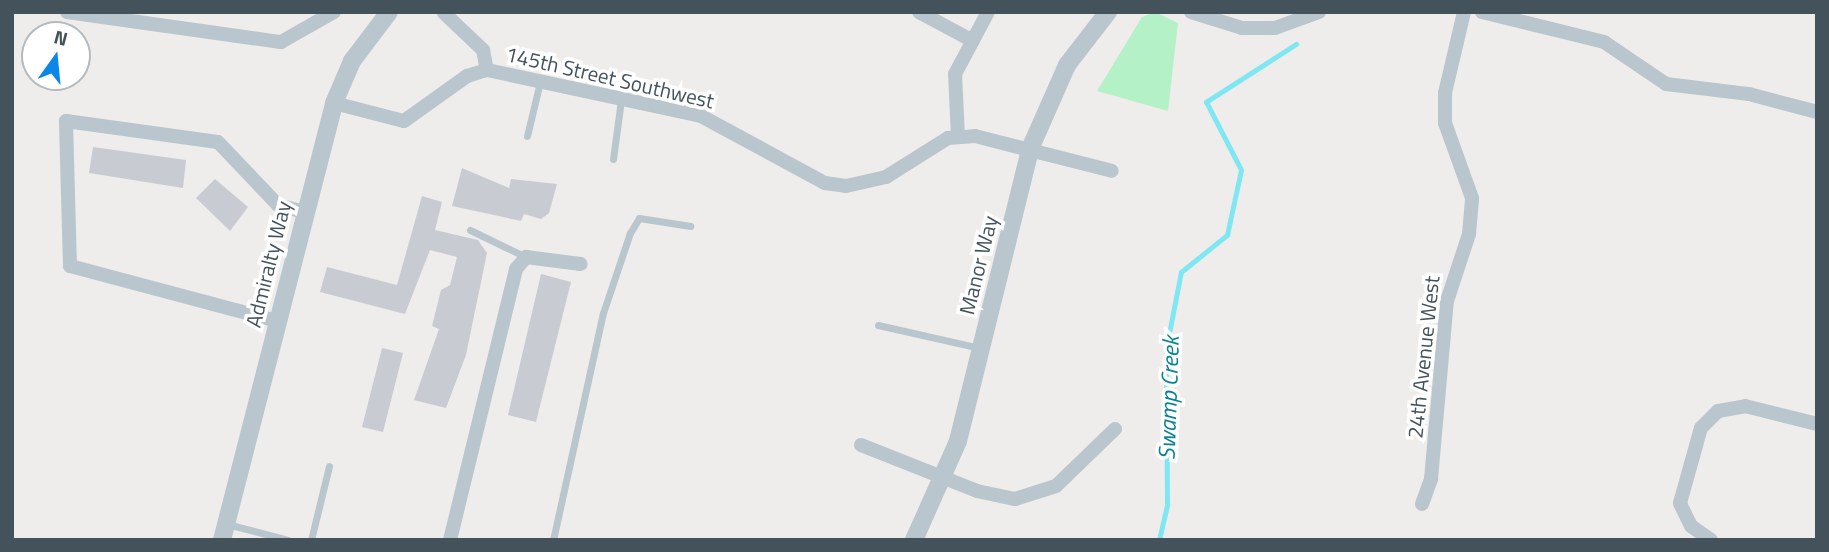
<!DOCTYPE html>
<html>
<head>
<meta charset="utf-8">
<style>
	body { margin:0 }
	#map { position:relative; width:1829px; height:552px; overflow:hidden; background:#efecec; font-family:"Titillium Web",sans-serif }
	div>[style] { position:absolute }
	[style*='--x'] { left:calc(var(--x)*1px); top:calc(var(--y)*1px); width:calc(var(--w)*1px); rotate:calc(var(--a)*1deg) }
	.green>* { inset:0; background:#b5f1c6 }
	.stream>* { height:4.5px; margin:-2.25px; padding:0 2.25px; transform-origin:2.25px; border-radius:2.25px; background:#7fe7f2 }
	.building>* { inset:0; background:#c8ccd2 }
	.service>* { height:7px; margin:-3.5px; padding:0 3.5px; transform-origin:3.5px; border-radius:3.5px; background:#b9c6cd }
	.minor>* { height:14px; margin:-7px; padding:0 7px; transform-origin:7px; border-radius:7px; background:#b9c6cd }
	.tertiary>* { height:18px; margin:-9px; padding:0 9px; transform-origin:9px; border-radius:9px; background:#b9c6cd }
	span { translate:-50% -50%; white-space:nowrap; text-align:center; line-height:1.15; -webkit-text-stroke:7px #fff; paint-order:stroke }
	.street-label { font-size:21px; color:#43525b }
	.water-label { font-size:23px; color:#05838f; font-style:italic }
	.frame { position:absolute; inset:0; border:14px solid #43525b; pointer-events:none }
	.north { position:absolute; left:21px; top:21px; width:70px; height:70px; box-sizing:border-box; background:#fff; border:2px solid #b4babd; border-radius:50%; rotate:15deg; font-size:19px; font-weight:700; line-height:28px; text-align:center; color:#43525b }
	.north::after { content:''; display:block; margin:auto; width:24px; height:32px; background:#0b86e9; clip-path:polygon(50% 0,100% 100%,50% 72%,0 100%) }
</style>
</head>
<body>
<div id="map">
	<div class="green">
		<i style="clip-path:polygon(1155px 12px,1178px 23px,1168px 111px,1097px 91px,1142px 17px)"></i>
	</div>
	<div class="stream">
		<i style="--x:1159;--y:540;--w:36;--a:-77"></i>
		<i style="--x:1167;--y:505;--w:156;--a:-90.4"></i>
		<i style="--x:1166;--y:349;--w:78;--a:-79"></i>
		<i style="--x:1181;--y:272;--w:59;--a:-38.8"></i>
		<i style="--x:1227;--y:235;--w:66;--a:-77.8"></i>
		<i style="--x:1241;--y:170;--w:76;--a:-117.2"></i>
		<i style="--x:1206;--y:102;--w:107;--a:-32.8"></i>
	</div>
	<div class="building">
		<i style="clip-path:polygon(93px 147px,186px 160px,183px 188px,89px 173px)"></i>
		<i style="clip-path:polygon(462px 168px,509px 188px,511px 179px,557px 184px,549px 213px,541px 219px,524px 214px,521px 221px,452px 206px)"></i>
		<i style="clip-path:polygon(215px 179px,248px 207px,230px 231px,196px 198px)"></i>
		<i style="clip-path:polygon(422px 196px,442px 202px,435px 230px,478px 240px,487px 253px,466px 355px,446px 408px,414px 400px,439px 329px,432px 326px,441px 290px,450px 285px,457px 257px,430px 250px,405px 314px,320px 292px,327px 267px,397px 285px)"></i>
		<i style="clip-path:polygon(541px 274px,571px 282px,536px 422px,508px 415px)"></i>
		<i style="clip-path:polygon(382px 348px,403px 353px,383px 432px,362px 427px)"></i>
	</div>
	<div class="service">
		<i style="--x:527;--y:136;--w:56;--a:-76.5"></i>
		<i style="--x:613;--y:159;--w:60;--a:-82.3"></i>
		<i style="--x:470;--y:230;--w:62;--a:25.7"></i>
		<i style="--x:878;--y:325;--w:105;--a:12.7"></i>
		<i style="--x:227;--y:524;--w:63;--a:14.7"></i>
		<i style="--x:311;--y:540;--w:76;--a:-76.3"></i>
		<i style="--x:553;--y:540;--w:232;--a:-77.6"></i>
		<i style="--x:603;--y:313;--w:84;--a:-71.4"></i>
		<i style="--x:630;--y:233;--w:17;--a:-59"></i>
		<i style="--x:639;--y:218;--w:52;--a:8.9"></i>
	</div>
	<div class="minor">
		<i style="--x:67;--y:12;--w:216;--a:8"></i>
		<i style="--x:281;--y:42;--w:61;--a:-29.5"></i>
		<i style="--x:919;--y:12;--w:61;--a:28.2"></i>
		<i style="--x:1191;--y:12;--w:53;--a:17.4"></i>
		<i style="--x:1242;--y:28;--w:33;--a:0"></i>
		<i style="--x:1275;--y:28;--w:47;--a:-20"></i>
		<i style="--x:1482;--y:12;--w:126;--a:13.8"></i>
		<i style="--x:1604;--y:42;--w:75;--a:34.1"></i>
		<i style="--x:1666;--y:84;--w:84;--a:6.9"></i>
		<i style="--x:1749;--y:94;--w:70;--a:14.8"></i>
		<i style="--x:444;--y:13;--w:54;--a:43.5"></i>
		<i style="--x:483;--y:50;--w:20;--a:79"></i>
		<i style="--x:334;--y:103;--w:72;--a:14.4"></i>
		<i style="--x:404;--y:121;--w:77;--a:-35.5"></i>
		<i style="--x:467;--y:76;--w:21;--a:-17"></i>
		<i style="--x:487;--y:70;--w:219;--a:12.1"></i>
		<i style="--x:701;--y:116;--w:141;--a:28.4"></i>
		<i style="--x:825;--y:183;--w:21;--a:8"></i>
		<i style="--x:846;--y:186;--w:41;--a:-12.7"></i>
		<i style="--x:886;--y:177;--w:73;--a:-32.2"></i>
		<i style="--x:948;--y:138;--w:27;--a:-4"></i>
		<i style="--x:975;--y:136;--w:141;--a:14.3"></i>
		<i style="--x:958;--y:137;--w:63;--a:-92.7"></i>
		<i style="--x:955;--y:74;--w:70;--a:-62"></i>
		<i style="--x:277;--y:321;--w:214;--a:-165.1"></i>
		<i style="--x:70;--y:266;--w:145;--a:-91.6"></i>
		<i style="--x:66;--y:121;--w:153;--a:7.9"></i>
		<i style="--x:218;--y:142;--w:87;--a:46.4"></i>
		<i style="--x:278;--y:205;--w:27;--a:15"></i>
		<i style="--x:861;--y:445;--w:125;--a:21.6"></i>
		<i style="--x:977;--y:491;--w:39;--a:12"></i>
		<i style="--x:1015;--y:499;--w:43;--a:-17.6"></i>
		<i style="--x:1056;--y:486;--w:82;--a:-44"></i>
		<i style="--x:1422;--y:504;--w:27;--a:-70"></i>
		<i style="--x:1431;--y:479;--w:179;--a:-84.9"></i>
		<i style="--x:1447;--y:301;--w:71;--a:-71.8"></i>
		<i style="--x:1469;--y:234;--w:36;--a:-85"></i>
		<i style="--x:1472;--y:198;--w:80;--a:-109.8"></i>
		<i style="--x:1445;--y:123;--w:30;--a:-90"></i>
		<i style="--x:1445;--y:93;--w:83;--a:-76.8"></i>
		<i style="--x:450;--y:540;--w:279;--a:-76.3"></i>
		<i style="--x:516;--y:269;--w:16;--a:-50"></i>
		<i style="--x:526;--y:257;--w:55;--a:7.3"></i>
		<i style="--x:1711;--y:540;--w:24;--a:-145"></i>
		<i style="--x:1691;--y:526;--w:25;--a:-116"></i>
		<i style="--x:1680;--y:503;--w:78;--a:-74.4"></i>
		<i style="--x:1701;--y:428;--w:24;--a:-45"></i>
		<i style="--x:1718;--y:411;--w:27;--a:-10"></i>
		<i style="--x:1745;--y:406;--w:74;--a:14"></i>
	</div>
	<div class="tertiary">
		<i style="--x:222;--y:540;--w:451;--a:-75.6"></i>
		<i style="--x:334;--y:103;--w:46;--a:-66.8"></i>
		<i style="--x:352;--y:61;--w:61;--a:-52.9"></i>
		<i style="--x:914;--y:540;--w:108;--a:-66"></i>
		<i style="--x:958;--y:441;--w:301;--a:-76.1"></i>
		<i style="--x:1030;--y:149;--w:92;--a:-66.2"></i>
		<i style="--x:1067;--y:65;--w:67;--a:-52.3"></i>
	</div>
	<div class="street-label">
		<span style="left:610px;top:77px;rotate:13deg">145th Street Southwest</span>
		<span style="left:268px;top:264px;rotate:-76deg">Admiralty Way</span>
		<span style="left:978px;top:265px;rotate:-76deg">Manor Way</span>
		<span style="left:1423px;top:357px;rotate:-84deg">24th Avenue West</span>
	</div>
	<div class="water-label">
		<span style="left:1169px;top:398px;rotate:-88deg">Swamp Creek</span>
	</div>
	<div class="frame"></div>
	<div class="north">N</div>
</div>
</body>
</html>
